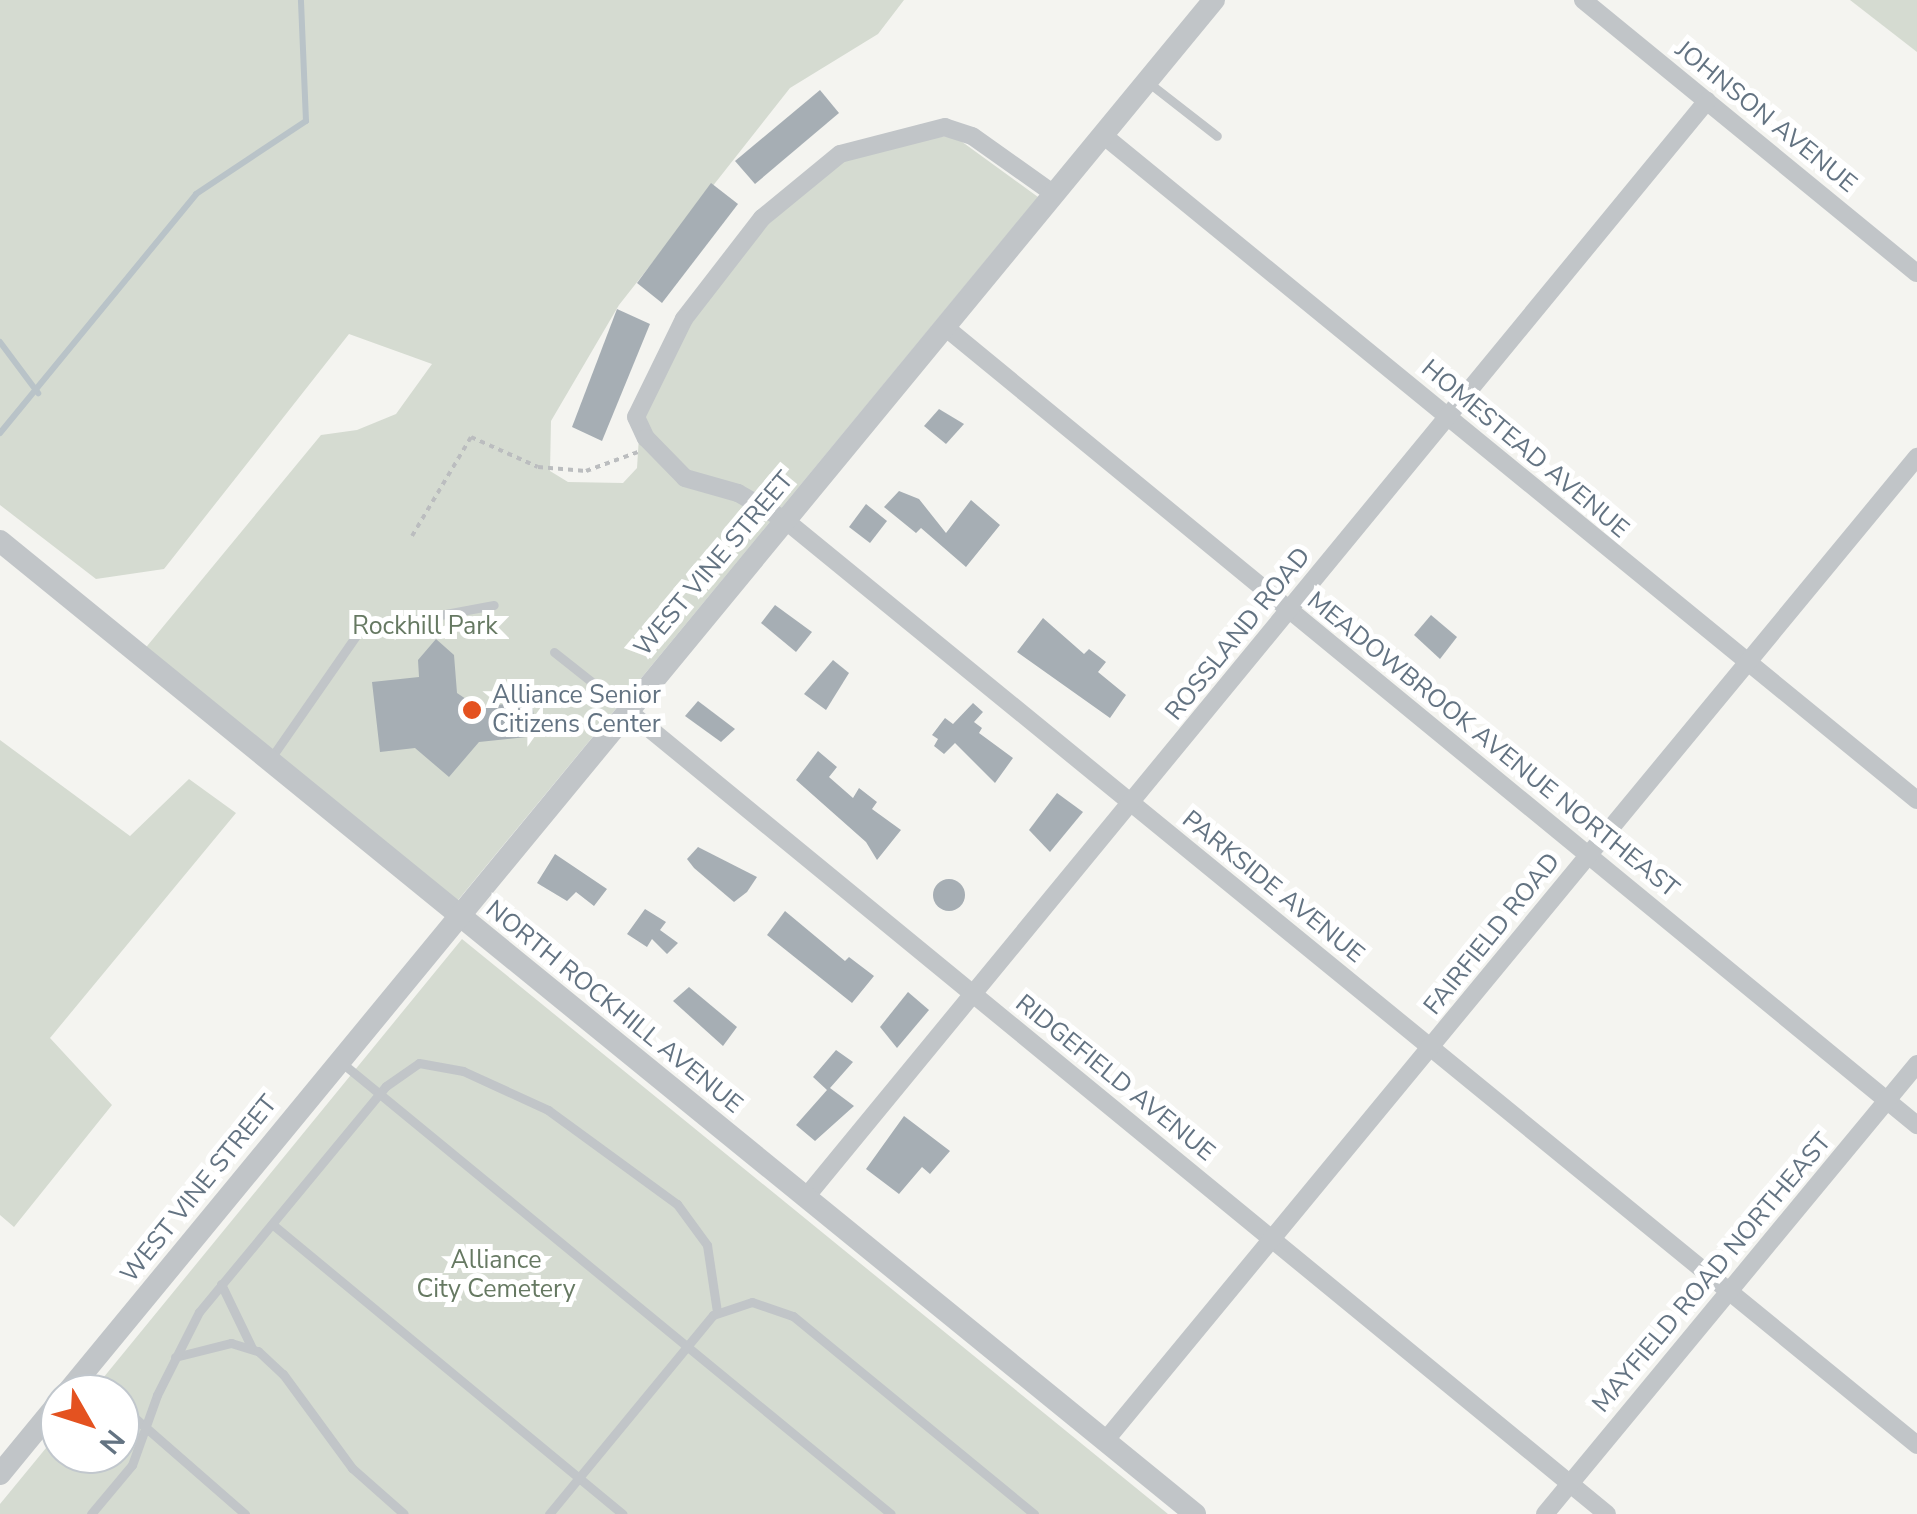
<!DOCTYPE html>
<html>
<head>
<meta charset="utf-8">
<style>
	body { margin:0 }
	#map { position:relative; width:1917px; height:1514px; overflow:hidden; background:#f4f4f0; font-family:"Nunito Sans",sans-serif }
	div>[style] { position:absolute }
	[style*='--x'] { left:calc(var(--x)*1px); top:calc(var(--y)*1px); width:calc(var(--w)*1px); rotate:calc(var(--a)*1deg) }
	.green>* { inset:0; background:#d5dbd1 }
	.stream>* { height:6px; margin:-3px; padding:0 3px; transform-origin:3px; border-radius:3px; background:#b9c3c8 }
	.building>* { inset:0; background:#a6aeb4 }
	.round { border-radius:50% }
	.path>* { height:4px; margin-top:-2px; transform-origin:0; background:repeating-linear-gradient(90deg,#bbbdbf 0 5px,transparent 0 10px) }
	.service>* { height:9px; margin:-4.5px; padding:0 4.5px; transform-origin:4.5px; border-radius:4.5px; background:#c1c5c8 }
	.minor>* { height:18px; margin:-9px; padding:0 9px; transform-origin:9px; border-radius:9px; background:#c1c5c8 }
	.tertiary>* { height:22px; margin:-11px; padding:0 11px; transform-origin:11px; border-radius:11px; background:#c1c5c8 }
	.dots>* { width:28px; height:28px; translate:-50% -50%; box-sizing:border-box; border:5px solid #fff; border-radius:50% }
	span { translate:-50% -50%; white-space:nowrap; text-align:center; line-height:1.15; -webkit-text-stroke:10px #fff; paint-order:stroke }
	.street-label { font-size:25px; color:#637382 }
	.park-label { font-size:25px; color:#667962 }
	.poi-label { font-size:25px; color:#637382 }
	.left { translate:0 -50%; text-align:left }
	.north { position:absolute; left:40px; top:1374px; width:100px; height:100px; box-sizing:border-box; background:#fff; border:2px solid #c1c7cd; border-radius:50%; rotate:129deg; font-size:28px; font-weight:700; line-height:40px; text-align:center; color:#637382 }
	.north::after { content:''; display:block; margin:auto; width:35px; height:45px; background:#e45220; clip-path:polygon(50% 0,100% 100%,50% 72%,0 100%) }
</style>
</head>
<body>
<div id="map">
	<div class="green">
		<i style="clip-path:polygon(0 0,904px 0,878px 34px,790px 88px,619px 305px,551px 421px,550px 471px,568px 482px,623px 483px,637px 468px,640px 420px,680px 333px,763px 229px,835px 163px,915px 139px,954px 136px,1038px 197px,454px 905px,143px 651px,321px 435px,357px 430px,396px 414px,432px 364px,349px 334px,164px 569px,96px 579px,0 505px)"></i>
		<i style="clip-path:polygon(1850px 0,1917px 0,1917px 52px)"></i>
		<i style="clip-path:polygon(0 740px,130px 836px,189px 779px,236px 813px,50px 1038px,112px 1105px,14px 1227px,0 1215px)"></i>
		<i style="clip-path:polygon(462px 939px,1168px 1514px,0 1514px,0 1504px,60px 1431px,60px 1454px,120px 1454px,120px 1394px,90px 1394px)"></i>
	</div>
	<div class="stream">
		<i style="--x:0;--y:342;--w:64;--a:53.3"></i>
		<i style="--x:0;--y:433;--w:309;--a:-50.6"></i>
		<i style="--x:196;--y:194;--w:132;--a:-33.6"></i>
		<i style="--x:306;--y:121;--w:121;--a:-92.4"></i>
	</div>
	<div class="building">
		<i style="clip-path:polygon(820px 90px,839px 113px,755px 184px,735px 161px)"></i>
		<i style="clip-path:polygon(711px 183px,738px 204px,662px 303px,637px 283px)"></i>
		<i style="clip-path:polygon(617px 309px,650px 324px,602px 441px,572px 427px)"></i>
		<i style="clip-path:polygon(939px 409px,964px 424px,946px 444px,924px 426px)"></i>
		<i style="clip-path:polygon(899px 491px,919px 499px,946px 533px,971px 500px,1000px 525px,966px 567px,921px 528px,916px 533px,884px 507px)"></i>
		<i style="clip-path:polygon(866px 504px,887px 521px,870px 543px,849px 527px)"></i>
		<i style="clip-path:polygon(775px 605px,812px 632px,796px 652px,761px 623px)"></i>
		<i style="clip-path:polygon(1431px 615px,1457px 637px,1440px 659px,1414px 635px)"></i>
		<i style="clip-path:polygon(1043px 618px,1084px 654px,1089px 649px,1106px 662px,1098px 672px,1126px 695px,1110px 718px,1017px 652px)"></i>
		<i style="clip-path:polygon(436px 639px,454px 655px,457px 693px,478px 707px,532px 701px,536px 736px,479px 742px,449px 777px,415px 748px,380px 752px,372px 682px,419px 677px,418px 660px)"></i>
		<i style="clip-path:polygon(833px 660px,849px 673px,826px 710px,804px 694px)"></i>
		<i style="clip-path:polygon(698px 701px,735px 729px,721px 742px,685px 716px)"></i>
		<i style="clip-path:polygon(973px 703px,983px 712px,974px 722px,982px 728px,979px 733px,1013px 758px,995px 783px,955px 743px,944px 754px,934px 746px,938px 739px,932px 735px,945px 718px,953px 724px)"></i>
		<i style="clip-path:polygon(818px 751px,837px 767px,829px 777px,853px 798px,859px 788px,877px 802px,872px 809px,901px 830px,877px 860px,866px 842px,796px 780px)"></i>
		<i style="clip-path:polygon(1057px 793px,1083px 812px,1050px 852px,1029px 830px)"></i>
		<i style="clip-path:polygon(698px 847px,757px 877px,747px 892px,734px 902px,694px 868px,687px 859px)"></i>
		<i style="clip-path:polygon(555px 854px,607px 889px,594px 906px,576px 892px,567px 901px,537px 883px)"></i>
		<i class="round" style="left:933px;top:879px;width:32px;height:32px"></i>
		<i style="clip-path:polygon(645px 909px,666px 922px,660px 930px,678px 943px,667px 954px,652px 939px,647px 947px,627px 934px)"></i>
		<i style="clip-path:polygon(785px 911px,845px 961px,849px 957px,874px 976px,852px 1003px,767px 935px)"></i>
		<i style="clip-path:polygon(689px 987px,737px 1027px,723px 1046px,673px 1001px)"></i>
		<i style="clip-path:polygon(908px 992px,929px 1010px,897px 1048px,880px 1027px)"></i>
		<i style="clip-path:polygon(836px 1050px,853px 1062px,830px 1088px,854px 1106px,815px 1141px,796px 1125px,827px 1090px,813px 1077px)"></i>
		<i style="clip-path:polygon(904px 1116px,950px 1151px,930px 1174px,922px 1167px,899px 1194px,866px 1169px)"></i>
	</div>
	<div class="path">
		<i style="--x:412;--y:536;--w:115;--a:-59.2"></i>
		<i style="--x:471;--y:437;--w:73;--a:24.1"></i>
		<i style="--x:538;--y:467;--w:48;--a:4.8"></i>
		<i style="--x:586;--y:471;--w:55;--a:-20.1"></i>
	</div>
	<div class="service">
		<i style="--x:1149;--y:83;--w:86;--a:37.9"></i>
		<i style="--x:554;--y:652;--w:92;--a:38.4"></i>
		<i style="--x:271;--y:758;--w:156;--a:-55.2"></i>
		<i style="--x:360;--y:630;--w:136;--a:-10.6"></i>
		<i style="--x:342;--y:1063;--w:710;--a:39.4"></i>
		<i style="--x:272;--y:1224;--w:455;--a:39.6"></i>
		<i style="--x:221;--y:1284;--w:71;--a:64.2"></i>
		<i style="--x:175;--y:1357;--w:58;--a:-14"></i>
		<i style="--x:231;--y:1343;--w:28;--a:17"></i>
		<i style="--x:258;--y:1351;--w:34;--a:43"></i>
		<i style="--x:283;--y:1374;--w:117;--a:53.7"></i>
		<i style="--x:352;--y:1468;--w:69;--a:41.5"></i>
		<i style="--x:83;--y:1378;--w:27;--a:36"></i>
		<i style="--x:120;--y:1405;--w:166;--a:41.1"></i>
		<i style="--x:91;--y:1514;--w:64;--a:-50.1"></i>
		<i style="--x:132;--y:1465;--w:74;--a:-70.3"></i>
		<i style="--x:157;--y:1395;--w:93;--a:-63.2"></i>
		<i style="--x:199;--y:1312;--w:293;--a:-50.4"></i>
		<i style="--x:386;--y:1086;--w:40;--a:-34.9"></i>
		<i style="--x:419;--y:1063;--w:45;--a:10.3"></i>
		<i style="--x:463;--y:1071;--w:94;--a:24.6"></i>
		<i style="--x:548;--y:1110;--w:160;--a:36.1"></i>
		<i style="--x:677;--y:1204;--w:51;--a:53.8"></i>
		<i style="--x:707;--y:1245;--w:68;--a:81.5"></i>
		<i style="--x:549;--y:1514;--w:258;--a:-50.5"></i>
		<i style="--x:713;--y:1315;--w:41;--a:-18.4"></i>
		<i style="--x:752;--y:1302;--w:43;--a:18.9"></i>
		<i style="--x:793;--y:1316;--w:312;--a:39.4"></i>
	</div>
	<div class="minor">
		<i style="--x:1583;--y:0;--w:431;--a:39.3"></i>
		<i style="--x:1103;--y:135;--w:1051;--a:39.25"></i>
		<i style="--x:1054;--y:194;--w:100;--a:-144.7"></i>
		<i style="--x:972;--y:136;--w:28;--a:-162"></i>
		<i style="--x:945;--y:127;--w:108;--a:165.6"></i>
		<i style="--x:840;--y:154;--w:101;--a:140.6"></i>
		<i style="--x:762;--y:218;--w:128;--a:127.7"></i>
		<i style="--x:684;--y:319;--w:109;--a:116.1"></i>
		<i style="--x:636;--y:417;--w:23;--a:65"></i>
		<i style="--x:646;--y:438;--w:56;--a:45.7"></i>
		<i style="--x:685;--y:478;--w:55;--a:15.8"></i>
		<i style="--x:738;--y:493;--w:54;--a:29.9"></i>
		<i style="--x:785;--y:520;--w:1462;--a:39.25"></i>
		<i style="--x:945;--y:327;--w:1258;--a:39.39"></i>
		<i style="--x:628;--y:711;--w:1266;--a:39.36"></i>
		<i style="--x:806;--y:1197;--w:1419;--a:-50.58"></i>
		<i style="--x:1105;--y:1441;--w:1276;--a:-50.47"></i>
		<i style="--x:1545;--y:1514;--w:584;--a:-50.42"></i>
	</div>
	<div class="tertiary">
		<i style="--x:0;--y:541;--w:1541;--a:39.15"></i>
		<i style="--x:66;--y:1394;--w:1806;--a:-50.53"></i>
		<i style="--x:0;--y:1474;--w:94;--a:-50.6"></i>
	</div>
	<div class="dots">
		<i style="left:472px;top:710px;background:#e45220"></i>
	</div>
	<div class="street-label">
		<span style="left:1766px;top:117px;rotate:39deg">JOHNSON AVENUE</span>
		<span style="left:1525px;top:449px;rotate:40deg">HOMESTEAD AVENUE</span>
		<span style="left:714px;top:564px;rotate:-50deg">WEST VINE STREET</span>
		<span style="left:1238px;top:634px;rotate:-51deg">ROSSLAND ROAD</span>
		<span style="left:1493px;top:745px;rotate:39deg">MEADOWBROOK AVENUE NORTHEAST</span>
		<span style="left:1273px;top:887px;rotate:39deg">PARKSIDE AVENUE</span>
		<span style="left:1492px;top:934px;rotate:-51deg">FAIRFIELD ROAD</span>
		<span style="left:614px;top:1007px;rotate:39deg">NORTH ROCKHILL AVENUE</span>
		<span style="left:1115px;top:1078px;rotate:39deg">RIDGEFIELD AVENUE</span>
		<span style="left:199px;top:1189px;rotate:-51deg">WEST VINE STREET</span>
		<span style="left:1712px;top:1273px;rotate:-50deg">MAYFIELD ROAD NORTHEAST</span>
	</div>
	<div class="park-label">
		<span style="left:425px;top:626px">Rockhill Park</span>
		<span style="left:496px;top:1275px">Alliance<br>City Cemetery</span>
	</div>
	<div class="poi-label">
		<span class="left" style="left:492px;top:710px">Alliance Senior<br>Citizens Center</span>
	</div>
	<div class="north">N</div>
</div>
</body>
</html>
